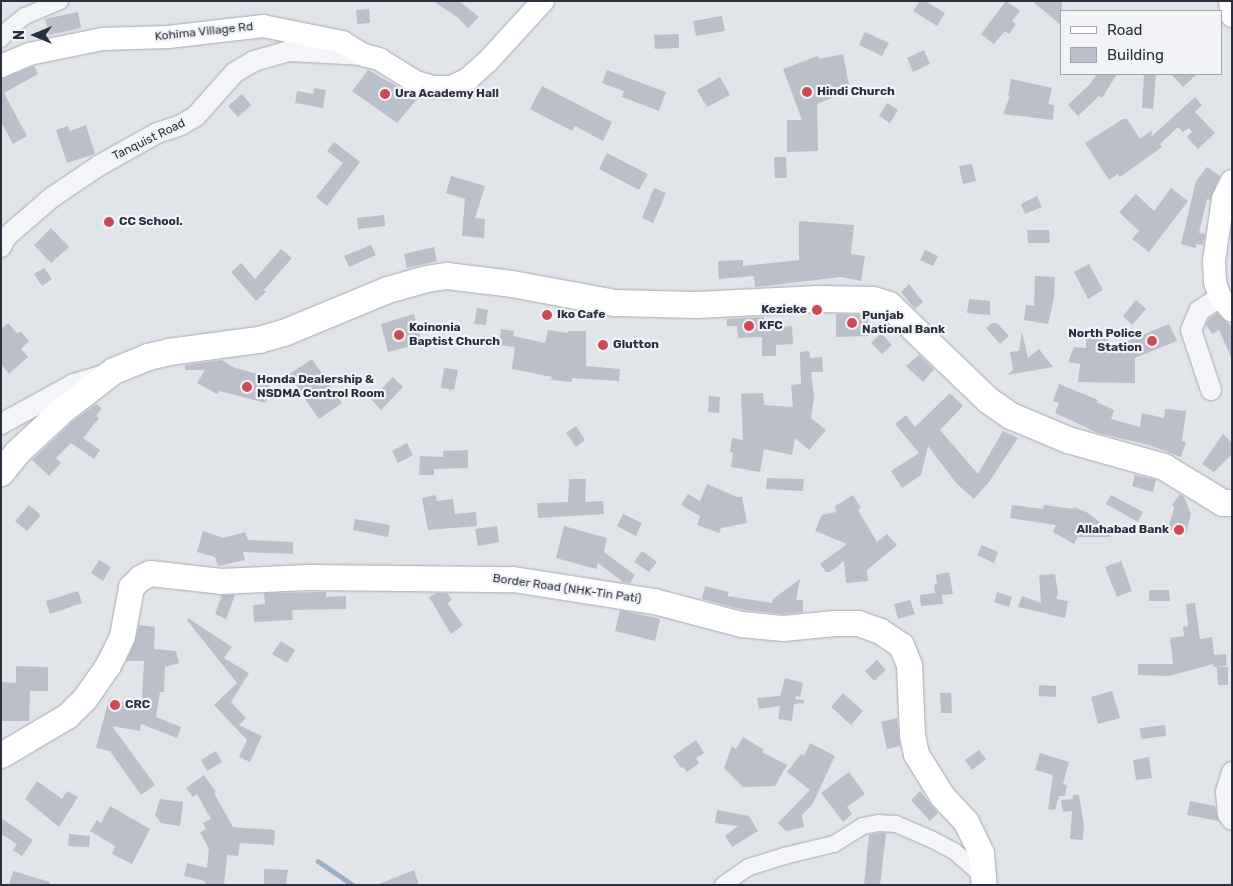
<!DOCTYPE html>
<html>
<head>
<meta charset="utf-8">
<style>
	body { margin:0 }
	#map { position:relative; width:1233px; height:886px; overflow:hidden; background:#e1e4e9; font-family:Rubik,sans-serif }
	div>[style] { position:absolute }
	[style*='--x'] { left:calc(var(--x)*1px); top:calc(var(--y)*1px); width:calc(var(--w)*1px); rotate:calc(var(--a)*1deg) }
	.stream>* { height:4.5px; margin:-2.25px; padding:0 2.25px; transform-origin:2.25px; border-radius:2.25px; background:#9dafc8 }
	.building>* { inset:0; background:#bbbfc9 }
	.roads { filter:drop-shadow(0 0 1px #a6aab3) drop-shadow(0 0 1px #a6aab3) }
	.minor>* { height:16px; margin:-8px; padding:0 8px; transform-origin:8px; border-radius:8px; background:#f4f5f8 }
	.tertiary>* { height:20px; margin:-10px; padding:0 10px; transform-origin:10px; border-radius:10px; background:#f4f5f8 }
	.secondary>* { height:22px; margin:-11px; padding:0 11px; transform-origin:11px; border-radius:11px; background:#fff }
	.primary>* { height:25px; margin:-12.5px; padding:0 12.5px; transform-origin:12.5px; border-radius:12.5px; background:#fff }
	.trunk>* { height:26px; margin:-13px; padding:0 13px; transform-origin:13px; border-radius:13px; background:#fff }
	.dots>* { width:14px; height:14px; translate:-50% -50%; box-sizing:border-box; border:2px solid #f1f3f7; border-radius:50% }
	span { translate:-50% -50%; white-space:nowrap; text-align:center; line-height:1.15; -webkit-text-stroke:4.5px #f1f3f7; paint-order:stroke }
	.street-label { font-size:12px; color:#2a3041 }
	.poi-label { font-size:12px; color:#2a3041; font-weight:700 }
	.left { translate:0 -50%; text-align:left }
	.right { translate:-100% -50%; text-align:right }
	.frame { position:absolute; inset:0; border:2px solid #2a3041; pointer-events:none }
	.legend { position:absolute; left:1060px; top:10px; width:162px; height:65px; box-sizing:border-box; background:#f1f3f7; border:1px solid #a1a5ae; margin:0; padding:6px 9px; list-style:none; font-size:15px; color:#2a3041 }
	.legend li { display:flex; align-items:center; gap:10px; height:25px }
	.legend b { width:25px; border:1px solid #a1a5ae }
	.north { position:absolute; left:10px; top:10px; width:50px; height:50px; -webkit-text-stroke:4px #f1f3f7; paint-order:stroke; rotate:270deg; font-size:14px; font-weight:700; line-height:20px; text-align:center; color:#2a3041 }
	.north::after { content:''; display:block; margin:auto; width:18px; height:22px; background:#2a3041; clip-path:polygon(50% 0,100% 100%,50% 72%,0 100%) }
</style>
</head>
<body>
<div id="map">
	<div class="stream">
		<i style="--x:318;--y:861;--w:42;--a:34.4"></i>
	</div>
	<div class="building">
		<i style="clip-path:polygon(433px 1px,459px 1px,479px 17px,468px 28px,457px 17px)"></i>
		<i style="clip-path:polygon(920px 1px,925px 1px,945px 13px,937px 26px,913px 11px)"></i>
		<i style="clip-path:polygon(1006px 1px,1020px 11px,1012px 21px,1016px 24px,1009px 34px,1005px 31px,994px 44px,981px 34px)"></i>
		<i style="clip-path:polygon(1032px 1px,1062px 1px,1062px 26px)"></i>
		<i style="clip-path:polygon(369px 9px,370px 23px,357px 24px,356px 10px)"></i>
		<i style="clip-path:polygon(78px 12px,81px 28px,49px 35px,45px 19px)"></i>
		<i style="clip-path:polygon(722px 16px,725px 31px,696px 36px,693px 21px)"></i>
		<i style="clip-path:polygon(865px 32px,889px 43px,882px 56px,859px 45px)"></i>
		<i style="clip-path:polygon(679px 34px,679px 48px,655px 49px,654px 35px)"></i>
		<i style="clip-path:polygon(924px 50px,930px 64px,913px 72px,907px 58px)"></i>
		<i style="clip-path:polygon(843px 54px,849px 85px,830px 88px,834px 97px,817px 104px,818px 151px,787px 152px,787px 120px,802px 120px,783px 69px,818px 56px,819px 59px)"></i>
		<i style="clip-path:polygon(34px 66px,38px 74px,4px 93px,27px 136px,13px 144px,1px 122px,1px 79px)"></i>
		<i style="clip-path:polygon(368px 70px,418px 98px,397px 123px,352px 91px)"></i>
		<i style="clip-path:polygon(607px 70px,666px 92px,659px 111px,622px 97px,624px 91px,602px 83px)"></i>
		<i style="clip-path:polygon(1097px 74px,1117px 74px,1102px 98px,1099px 96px,1078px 116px,1068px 105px,1090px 84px)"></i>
		<i style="clip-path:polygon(1144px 74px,1156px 74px,1153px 109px,1142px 108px)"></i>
		<i style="clip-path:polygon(1171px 74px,1197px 74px,1183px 87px)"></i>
		<i style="clip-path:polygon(720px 77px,730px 95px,707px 107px,697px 90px)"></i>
		<i style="clip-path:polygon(1011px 79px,1052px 88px,1048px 104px,1054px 105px,1053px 120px,1003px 114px,1010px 96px,1008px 96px)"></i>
		<i style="clip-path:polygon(542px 86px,612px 122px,603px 141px,575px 126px,572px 131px,530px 109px)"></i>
		<i style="clip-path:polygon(314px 88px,326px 90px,323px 108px,295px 103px,297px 91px,313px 94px)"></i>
		<i style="clip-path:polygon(242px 94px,251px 105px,238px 117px,228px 106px)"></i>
		<i style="clip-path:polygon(1195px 97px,1202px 105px,1195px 112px,1215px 133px,1198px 149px,1187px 137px,1192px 132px,1189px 128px,1183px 132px,1178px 127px,1160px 144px,1162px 147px,1120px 177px,1118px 174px,1109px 180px,1085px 143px,1123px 119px,1127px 119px,1140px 139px,1152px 130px,1151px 137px)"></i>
		<i style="clip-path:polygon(887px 103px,898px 110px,890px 123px,879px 116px)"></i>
		<i style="clip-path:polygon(86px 125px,95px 154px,67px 163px,56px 130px,68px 126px,70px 131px)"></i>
		<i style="clip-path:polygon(334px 142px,360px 162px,327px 206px,316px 197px,343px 163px,327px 151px)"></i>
		<i style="clip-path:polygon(607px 153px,648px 174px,639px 190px,599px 169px)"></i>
		<i style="clip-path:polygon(774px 157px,786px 157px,787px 178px,775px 178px)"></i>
		<i style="clip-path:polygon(972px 164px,976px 181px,963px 184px,959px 166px)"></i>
		<i style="clip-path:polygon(1207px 167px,1220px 176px,1210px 200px,1207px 199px,1199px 233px,1205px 234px,1203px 245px,1196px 244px,1196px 248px,1181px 244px,1196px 181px)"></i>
		<i style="clip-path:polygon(451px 176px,485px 186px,475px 218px,485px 219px,484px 238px,462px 236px,465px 199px,446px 193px)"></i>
		<i style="clip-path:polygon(654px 188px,666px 193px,653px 223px,642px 218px)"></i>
		<i style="clip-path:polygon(1171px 188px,1188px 201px,1149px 252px,1132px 239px,1139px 231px,1119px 212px,1136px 194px,1154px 211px)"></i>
		<i style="clip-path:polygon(1037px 196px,1042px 207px,1025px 214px,1021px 204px)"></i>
		<i style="clip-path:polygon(384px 215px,385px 226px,358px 229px,357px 218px)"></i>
		<i style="clip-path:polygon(799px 221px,854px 225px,851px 254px,865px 256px,861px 281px,841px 277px,755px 287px,754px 276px,719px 279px,718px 261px,743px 260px,743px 266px,799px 260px)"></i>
		<i style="clip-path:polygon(51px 228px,69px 247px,51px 263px,34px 245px)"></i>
		<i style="clip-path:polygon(1027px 230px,1049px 230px,1050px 243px,1028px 243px)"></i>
		<i style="clip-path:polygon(371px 245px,376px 255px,349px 267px,344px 256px)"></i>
		<i style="clip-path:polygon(434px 247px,437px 261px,407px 268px,404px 254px)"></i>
		<i style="clip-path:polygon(281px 249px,292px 258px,264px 290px,266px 292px,256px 301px,231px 272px,241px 263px,255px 279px)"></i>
		<i style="clip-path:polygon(925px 250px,938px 256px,933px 266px,920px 260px)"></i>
		<i style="clip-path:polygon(1089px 264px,1103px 290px,1088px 299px,1074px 272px)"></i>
		<i style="clip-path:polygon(44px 268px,52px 279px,42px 286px,34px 274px)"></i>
		<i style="clip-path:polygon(1035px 276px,1055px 277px,1054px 298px,1048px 324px,1024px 320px,1026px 305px,1034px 306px)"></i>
		<i style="clip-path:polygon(909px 284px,923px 302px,915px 309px,901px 292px)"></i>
		<i style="clip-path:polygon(969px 299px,990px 301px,990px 315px,967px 313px)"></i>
		<i style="clip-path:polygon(1136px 300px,1146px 309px,1132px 325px,1123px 316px)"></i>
		<i style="clip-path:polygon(477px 308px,488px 310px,486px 325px,474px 324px)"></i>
		<i style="clip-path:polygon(1217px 313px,1232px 327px,1232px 359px,1219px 330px,1212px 334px,1206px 325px,1209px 319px)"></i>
		<i style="clip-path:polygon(414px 314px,422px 343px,388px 352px,381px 324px)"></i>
		<i style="clip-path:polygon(836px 314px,868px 315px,868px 336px,836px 337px)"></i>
		<i style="clip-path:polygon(764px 317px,764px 328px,792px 326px,793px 344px,776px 345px,776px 356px,762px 356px,762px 337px,738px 338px,737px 326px,727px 326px,727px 319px)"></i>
		<i style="clip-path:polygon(8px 323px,18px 334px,20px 331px,29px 341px,21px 349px,28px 357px,9px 374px,1px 364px,1px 329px)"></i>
		<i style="clip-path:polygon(992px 323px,997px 323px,1009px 336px,1000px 344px,986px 328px)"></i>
		<i style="clip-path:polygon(1169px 324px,1177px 341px,1135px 358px,1135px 383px,1078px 382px,1080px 364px,1068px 362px,1074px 347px,1086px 348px,1086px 338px,1109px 334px,1108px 349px)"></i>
		<i style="clip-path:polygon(501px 329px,514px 331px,513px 336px,545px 343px,548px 330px,568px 333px,568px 331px,586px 331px,586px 366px,620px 369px,619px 381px,572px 378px,572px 382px,551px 380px,552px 377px,512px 369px,515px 347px,499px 345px)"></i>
		<i style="clip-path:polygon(1022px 332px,1028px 358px,1039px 349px,1053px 367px,1007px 375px,1013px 370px,1010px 352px,1019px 351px)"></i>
		<i style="clip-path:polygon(881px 333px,892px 345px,882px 354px,871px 343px)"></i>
		<i style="clip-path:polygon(809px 351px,810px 358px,822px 357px,823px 372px,811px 372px,814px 398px,811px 418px,826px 430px,809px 450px,795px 438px,792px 455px,764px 449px,760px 472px,731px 467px,733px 453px,730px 452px,732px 438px,743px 440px,741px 394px,763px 393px,764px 405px,793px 407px,791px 385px,801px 384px,800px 352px)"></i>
		<i style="clip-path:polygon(919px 355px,934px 369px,923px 382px,906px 366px)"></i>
		<i style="clip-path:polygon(312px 359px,342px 403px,319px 419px,288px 375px)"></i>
		<i style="clip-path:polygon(222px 360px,233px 367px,271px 378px,266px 403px,219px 391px,217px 394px,197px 383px,205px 370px,185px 370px,185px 365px)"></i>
		<i style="clip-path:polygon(444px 368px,458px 370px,454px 390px,441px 388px)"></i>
		<i style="clip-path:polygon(393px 377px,403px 387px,381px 410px,371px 399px)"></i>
		<i style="clip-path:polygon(1059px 384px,1098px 400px,1097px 402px,1114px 410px,1111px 419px,1140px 427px,1142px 413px,1164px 418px,1165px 409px,1186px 411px,1182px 441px,1186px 442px,1181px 457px,1149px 445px,1098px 433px,1055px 413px,1059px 403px,1053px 401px)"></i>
		<i style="clip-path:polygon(950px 393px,963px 406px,940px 430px,978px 474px,1003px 431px,1018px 438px,989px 482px,974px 499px,957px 484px,928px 446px,921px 475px,902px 488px,891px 471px,919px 453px,895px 424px,906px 415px,915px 427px)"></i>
		<i style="clip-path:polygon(709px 396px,720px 397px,719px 413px,708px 412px)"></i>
		<i style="clip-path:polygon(96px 404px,102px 408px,96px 416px,99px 418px,83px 438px,100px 450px,94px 459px,71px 443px,56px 458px,61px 463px,49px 476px,32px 460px,72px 422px)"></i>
		<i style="clip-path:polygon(576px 426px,585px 440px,576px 447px,566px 433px)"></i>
		<i style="clip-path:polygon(1223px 434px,1232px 443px,1232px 454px,1214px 472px,1202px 464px)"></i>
		<i style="clip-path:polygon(407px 443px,413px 455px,398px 463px,392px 451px)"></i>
		<i style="clip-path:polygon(468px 450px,468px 468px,434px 469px,434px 475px,419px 475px,420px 456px,443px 457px,443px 451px)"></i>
		<i style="clip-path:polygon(1135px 475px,1156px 480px,1153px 492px,1132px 486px)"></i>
		<i style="clip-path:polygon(767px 478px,804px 479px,803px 491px,766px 489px)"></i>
		<i style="clip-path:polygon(569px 479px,586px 479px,585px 502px,603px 501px,604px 514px,538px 518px,537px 503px,568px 502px)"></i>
		<i style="clip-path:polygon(707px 484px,737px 497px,742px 497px,747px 523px,721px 528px,719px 533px,697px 525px,700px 516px,681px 505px,688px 494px,700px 501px)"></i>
		<i style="clip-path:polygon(1180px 494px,1184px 497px,1191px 514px,1186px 534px,1168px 529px,1174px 508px,1172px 505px)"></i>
		<i style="clip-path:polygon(436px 495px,437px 501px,453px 499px,455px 514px,476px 512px,477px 526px,428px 530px,422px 498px)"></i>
		<i style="clip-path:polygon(853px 495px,861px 508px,858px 510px,877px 542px,887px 534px,897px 545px,867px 570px,868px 581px,846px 583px,844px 561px,830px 572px,826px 572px,820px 564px,847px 544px,815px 531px,822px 515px,836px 512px,835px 506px)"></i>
		<i style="clip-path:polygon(1111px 495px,1143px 512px,1138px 522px,1106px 504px)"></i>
		<i style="clip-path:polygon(29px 505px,41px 515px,27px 531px,15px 521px)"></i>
		<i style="clip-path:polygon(1012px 505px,1043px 509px,1044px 505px,1073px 509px,1074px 507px,1088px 513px,1103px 525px,1111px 526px,1111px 537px,1078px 537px,1074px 544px,1053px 532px,1056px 525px,1010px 518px)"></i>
		<i style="clip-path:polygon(623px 514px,642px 523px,636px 536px,617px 526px)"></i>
		<i style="clip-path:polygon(355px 519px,390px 525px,388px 537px,353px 530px)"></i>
		<i style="clip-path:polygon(497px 526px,499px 542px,478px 546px,475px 529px)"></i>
		<i style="clip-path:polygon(564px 526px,607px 538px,604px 552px,635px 575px,630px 583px,623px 582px,598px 563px,596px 569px,556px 558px)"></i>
		<i style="clip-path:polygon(203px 531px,223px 538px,245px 532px,248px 540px,293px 542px,293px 554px,243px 552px,245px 560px,218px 566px,215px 557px,197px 552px)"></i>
		<i style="clip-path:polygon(982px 545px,998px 552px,994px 563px,977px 555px)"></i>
		<i style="clip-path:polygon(642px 551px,657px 562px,649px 572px,634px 562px)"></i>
		<i style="clip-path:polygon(99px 560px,111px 567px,103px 581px,91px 573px)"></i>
		<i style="clip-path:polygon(1121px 561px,1132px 591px,1117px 597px,1105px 567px)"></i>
		<i style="clip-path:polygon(949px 572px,953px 594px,942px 595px,943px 604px,921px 606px,920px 595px,935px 593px,934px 585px,937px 584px,936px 575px)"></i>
		<i style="clip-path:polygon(1055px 574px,1058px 593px,1056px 599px,1068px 601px,1065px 618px,1018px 607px,1022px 596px,1041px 603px,1039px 575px)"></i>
		<i style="clip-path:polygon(800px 579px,796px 600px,803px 600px,803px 612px,783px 614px,744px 610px,702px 599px,705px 586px,729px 592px,727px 596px,772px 603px,773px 599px)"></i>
		<i style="clip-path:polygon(1149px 590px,1169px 590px,1170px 601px,1149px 601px)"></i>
		<i style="clip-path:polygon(78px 591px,82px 603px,50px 614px,46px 601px)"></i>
		<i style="clip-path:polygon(326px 592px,326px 597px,346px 596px,346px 609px,292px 610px,293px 620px,254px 622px,253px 605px,265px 604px,264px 593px)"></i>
		<i style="clip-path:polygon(997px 592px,1012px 597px,1009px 607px,994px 602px)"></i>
		<i style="clip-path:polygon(437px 593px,447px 593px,452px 600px,447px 603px,463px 625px,451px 634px,429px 597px)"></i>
		<i style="clip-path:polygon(222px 595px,235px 595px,226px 619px,215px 614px)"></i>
		<i style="clip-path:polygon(910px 600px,915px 614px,898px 619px,894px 604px)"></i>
		<i style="clip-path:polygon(1195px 603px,1200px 639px,1212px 637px,1214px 655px,1226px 654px,1227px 666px,1213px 667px,1213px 664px,1169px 676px,1138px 675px,1138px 664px,1173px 664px,1170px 638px,1184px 636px,1183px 627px,1188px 626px,1186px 604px)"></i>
		<i style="clip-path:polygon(620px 610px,660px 619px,655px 641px,615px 631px)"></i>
		<i style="clip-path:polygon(188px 618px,232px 647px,224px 658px,249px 673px,231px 702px,246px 718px,239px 725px,262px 736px,250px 762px,239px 757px,247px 740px,214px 705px,237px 683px,187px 620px)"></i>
		<i style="clip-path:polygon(139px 625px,155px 627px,154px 649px,176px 651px,179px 663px,165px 667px,164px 692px,160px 692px,156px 717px,181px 727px,177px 738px,141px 724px,140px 731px,112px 726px,155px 785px,141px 795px,110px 751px,96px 748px,109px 699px,136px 705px,137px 699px,142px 700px,144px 661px,126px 661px,135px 642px)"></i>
		<i style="clip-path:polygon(281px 641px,295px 650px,287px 663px,272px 654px)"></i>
		<i style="clip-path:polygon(877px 660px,886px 670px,874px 681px,865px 671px)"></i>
		<i style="clip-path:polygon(16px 666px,48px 667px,48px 691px,30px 691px,29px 721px,1px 721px,1px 682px,16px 683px)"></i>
		<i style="clip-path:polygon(1217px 667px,1228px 667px,1228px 685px,1218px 685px)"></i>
		<i style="clip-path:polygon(785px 678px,803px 683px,800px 697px,796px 696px,795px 699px,804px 700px,804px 703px,794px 704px,792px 721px,778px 719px,780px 706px,759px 709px,757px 698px,780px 696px)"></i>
		<i style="clip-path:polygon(1039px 685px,1056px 686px,1056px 697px,1039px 696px)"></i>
		<i style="clip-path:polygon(1112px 691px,1120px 718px,1098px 724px,1091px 697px)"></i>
		<i style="clip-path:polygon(843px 693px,863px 711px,851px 725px,831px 707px)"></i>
		<i style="clip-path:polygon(940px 693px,951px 693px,952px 713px,941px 713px)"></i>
		<i style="clip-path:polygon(897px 718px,900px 746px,887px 749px,881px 722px)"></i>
		<i style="clip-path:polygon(1165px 725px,1166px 736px,1141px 739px,1140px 728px)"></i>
		<i style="clip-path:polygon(743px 737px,764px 750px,762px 752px,787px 765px,775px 786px,743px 787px,724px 768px,732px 746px,736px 749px)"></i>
		<i style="clip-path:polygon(696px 740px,704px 753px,696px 758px,699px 763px,687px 772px,683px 767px,681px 768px,673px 756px)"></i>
		<i style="clip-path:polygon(810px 743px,835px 756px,812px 805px,802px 815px,804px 827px,786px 831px,778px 823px,810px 790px,787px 772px,801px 754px,804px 756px)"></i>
		<i style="clip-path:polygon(979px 750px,986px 759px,972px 770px,965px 760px)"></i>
		<i style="clip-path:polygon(216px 751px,222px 762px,207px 771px,201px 760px)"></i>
		<i style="clip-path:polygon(1040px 753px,1069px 762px,1063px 784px,1067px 785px,1065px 796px,1059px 796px,1055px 810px,1048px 809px,1053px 775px,1035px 770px)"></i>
		<i style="clip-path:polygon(1149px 757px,1152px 778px,1136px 780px,1133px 760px)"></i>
		<i style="clip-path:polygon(849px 772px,865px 794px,847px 807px,852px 814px,843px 822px,821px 793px)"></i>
		<i style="clip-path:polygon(204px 775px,216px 792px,214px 793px,233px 827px,275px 830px,274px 845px,240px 843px,238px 856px,227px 855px,224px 885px,205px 885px,205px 881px,184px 876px,187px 863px,207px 868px,209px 849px,200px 832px,206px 829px,203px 823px,211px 819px,197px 794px,193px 797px,186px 788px)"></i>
		<i style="clip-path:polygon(37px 781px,62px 799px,67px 791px,78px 797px,59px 827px,25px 799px)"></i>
		<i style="clip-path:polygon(920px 791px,938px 813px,930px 821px,911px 800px)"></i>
		<i style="clip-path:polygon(1073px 795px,1079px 795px,1084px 826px,1083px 840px,1070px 839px,1072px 811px,1063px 812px,1061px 800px,1073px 799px)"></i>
		<i style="clip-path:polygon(160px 799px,183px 802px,180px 826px,161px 823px,155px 815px)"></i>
		<i style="clip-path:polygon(1190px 801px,1215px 806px,1219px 821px,1187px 815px)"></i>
		<i style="clip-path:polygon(110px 806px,150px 829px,132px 864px,112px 854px,115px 846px,90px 831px,97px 820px,101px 823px)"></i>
		<i style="clip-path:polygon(717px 810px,749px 816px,758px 831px,732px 847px,725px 836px,738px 826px,715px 823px)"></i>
		<i style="clip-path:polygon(1px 818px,33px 840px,22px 856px,13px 850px,17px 844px,1px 834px)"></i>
		<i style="clip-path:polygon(879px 833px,886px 833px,880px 885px,864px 885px,869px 835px)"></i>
		<i style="clip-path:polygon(69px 834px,90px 836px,89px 847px,68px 846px)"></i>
		<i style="clip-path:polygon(264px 869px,288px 870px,286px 885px,264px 885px)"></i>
		<i style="clip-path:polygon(414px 870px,419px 885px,379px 885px,379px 884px)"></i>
		<i style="clip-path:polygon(13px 871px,50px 882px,50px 885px,9px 885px)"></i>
	</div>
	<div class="roads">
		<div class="minor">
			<i style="--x:1;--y:39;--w:14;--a:-51"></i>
			<i style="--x:10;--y:28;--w:19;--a:-39"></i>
			<i style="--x:25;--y:16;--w:38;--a:-23"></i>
			<i style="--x:723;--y:885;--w:32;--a:-35"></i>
			<i style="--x:749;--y:867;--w:37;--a:-17"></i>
			<i style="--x:784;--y:856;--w:51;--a:-13.5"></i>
			<i style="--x:834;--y:844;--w:34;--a:-32"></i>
			<i style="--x:863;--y:826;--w:15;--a:-11"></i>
			<i style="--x:878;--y:823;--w:18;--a:3"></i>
			<i style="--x:896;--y:824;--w:40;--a:23.4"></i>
			<i style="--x:933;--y:840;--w:24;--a:28"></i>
			<i style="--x:954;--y:851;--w:38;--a:41"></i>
		</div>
		<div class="tertiary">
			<i style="--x:1;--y:247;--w:11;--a:-63"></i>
			<i style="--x:6;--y:237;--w:60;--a:-40.9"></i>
			<i style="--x:51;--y:198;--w:59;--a:-34"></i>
			<i style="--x:100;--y:165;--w:65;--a:-29.3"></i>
			<i style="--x:157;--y:133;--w:25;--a:-18"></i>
			<i style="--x:181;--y:125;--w:17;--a:-31"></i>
			<i style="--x:196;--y:116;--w:57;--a:-48.5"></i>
			<i style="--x:234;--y:73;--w:23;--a:-31"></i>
			<i style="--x:254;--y:61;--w:36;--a:-16"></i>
			<i style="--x:289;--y:51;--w:75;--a:3.1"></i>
			<i style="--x:1211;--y:390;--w:63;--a:-108.4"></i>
			<i style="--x:1191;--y:330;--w:21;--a:-67"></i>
			<i style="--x:1199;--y:311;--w:25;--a:-34"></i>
			<i style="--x:1;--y:424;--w:83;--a:-28.7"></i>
			<i style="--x:74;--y:384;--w:30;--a:-17"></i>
			<i style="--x:1232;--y:772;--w:21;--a:107"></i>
			<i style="--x:1226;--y:792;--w:22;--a:85"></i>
			<i style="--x:1228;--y:814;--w:7;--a:56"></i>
		</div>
		<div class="secondary">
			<i style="--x:1230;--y:1;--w:15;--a:82"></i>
			<i style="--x:1;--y:66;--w:30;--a:-23"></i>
			<i style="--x:29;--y:54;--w:75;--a:-11.6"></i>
			<i style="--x:102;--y:39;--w:66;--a:-1.7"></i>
			<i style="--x:168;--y:37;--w:96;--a:-6.6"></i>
			<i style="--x:263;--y:26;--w:81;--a:11.4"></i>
			<i style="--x:342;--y:42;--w:26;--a:31"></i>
			<i style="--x:364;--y:55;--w:16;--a:15"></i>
			<i style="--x:379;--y:59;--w:44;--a:31.9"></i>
			<i style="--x:416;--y:82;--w:18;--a:16"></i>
			<i style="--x:433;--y:87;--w:18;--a:0"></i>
			<i style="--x:451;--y:87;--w:19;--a:-25"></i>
			<i style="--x:468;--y:79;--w:27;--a:-42"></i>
			<i style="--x:488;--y:61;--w:81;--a:-47.5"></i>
			<i style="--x:1232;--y:181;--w:20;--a:117"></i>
			<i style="--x:1223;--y:199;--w:63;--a:98.3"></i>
			<i style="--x:1214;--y:261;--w:21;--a:87"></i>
			<i style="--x:1215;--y:282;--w:16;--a:72"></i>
			<i style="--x:1220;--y:297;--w:18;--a:49"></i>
		</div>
		<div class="primary">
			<i style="--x:1;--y:755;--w:77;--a:-30.6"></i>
			<i style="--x:67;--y:716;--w:25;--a:-45"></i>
			<i style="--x:85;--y:698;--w:40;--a:-55.1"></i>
			<i style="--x:108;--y:665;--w:32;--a:-64"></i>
			<i style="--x:122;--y:636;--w:50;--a:-79.6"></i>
			<i style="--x:131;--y:587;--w:13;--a:-45"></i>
			<i style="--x:140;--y:578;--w:11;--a:-27"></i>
			<i style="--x:150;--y:573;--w:71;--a:6.4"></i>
			<i style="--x:221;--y:581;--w:87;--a:-2.6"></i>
			<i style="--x:308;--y:577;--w:205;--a:0.6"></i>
			<i style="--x:513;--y:579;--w:143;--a:8.9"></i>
			<i style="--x:654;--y:601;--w:90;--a:14.8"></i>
			<i style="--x:741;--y:624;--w:42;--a:5.4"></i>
			<i style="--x:783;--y:628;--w:52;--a:-5.5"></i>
			<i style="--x:835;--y:623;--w:23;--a:0"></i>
			<i style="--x:858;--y:623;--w:23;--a:20"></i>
			<i style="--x:880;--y:631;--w:25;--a:34"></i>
			<i style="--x:901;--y:645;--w:22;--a:68"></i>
			<i style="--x:909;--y:665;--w:70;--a:87.5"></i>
			<i style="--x:912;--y:735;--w:19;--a:78"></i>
			<i style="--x:916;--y:754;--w:49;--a:58.2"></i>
			<i style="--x:942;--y:796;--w:35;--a:47"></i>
			<i style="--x:966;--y:822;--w:34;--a:64"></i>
			<i style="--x:981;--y:853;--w:32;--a:85"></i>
		</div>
		<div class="trunk">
			<i style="--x:1;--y:473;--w:26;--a:-51"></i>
			<i style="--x:17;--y:453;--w:62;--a:-43"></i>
			<i style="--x:62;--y:411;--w:66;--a:-37.6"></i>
			<i style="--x:114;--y:371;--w:37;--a:-22"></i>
			<i style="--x:148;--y:357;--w:22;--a:-13"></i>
			<i style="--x:169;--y:352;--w:91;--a:-7.6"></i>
			<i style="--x:259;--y:340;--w:26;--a:-16"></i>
			<i style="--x:284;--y:333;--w:113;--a:-22.5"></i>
			<i style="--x:388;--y:290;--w:41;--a:-15.8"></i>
			<i style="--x:427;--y:279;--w:20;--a:-9"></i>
			<i style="--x:447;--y:276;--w:65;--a:7"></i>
			<i style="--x:512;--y:284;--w:105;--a:10.5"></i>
			<i style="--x:615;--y:303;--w:82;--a:1.4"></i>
			<i style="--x:697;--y:305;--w:121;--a:-2.8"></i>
			<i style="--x:818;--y:299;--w:55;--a:1"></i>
			<i style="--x:873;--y:300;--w:17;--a:17"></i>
			<i style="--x:889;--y:305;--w:137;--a:43.8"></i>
			<i style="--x:988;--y:400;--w:28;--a:35"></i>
			<i style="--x:1011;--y:416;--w:62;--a:22.8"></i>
			<i style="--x:1068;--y:440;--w:100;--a:15.7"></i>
			<i style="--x:1164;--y:467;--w:69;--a:31.4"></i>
			<i style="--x:1223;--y:503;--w:9;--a:0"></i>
		</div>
	</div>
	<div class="dots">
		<i style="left:807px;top:92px;background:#cb4a54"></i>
		<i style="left:385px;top:94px;background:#cb4a54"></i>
		<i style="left:109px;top:222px;background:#cb4a54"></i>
		<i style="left:817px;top:310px;background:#cb4a54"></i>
		<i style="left:547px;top:315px;background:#cb4a54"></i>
		<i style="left:852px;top:323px;background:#cb4a54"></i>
		<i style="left:749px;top:326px;background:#cb4a54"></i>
		<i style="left:399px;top:335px;background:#cb4a54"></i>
		<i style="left:1152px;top:341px;background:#cb4a54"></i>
		<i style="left:603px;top:345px;background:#cb4a54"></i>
		<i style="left:247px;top:387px;background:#cb4a54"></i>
		<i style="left:1179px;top:530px;background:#cb4a54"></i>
		<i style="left:115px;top:705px;background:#cb4a54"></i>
	</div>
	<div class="street-label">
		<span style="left:204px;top:32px;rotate:-6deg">Kohima Village Rd</span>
		<span style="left:149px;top:140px;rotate:-26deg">Tanquist Road</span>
		<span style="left:567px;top:589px;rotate:8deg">Border Road (NHK-Tin Pati)</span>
	</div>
	<div class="poi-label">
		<span class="left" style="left:817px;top:92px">Hindi Church</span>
		<span class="left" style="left:395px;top:94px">Ura Academy Hall</span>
		<span class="left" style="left:119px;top:222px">CC School.</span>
		<span class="right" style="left:807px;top:310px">Kezieke</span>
		<span class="left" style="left:557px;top:315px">Iko Cafe</span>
		<span class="left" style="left:862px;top:323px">Punjab<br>National Bank</span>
		<span class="left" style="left:759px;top:326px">KFC</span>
		<span class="left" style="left:409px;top:335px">Koinonia<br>Baptist Church</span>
		<span class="right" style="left:1142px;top:341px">North Police<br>Station</span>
		<span class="left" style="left:613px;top:345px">Glutton</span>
		<span class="left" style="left:257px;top:387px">Honda Dealership &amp;<br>NSDMA Control Room</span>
		<span class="right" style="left:1169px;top:530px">Allahabad Bank</span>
		<span class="left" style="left:125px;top:705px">CRC</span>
	</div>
	<div class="frame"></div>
	<ul class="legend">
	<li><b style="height:6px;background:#fff"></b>Road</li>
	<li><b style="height:14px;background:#bbbfc9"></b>Building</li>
	</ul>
	<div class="north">N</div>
</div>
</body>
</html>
